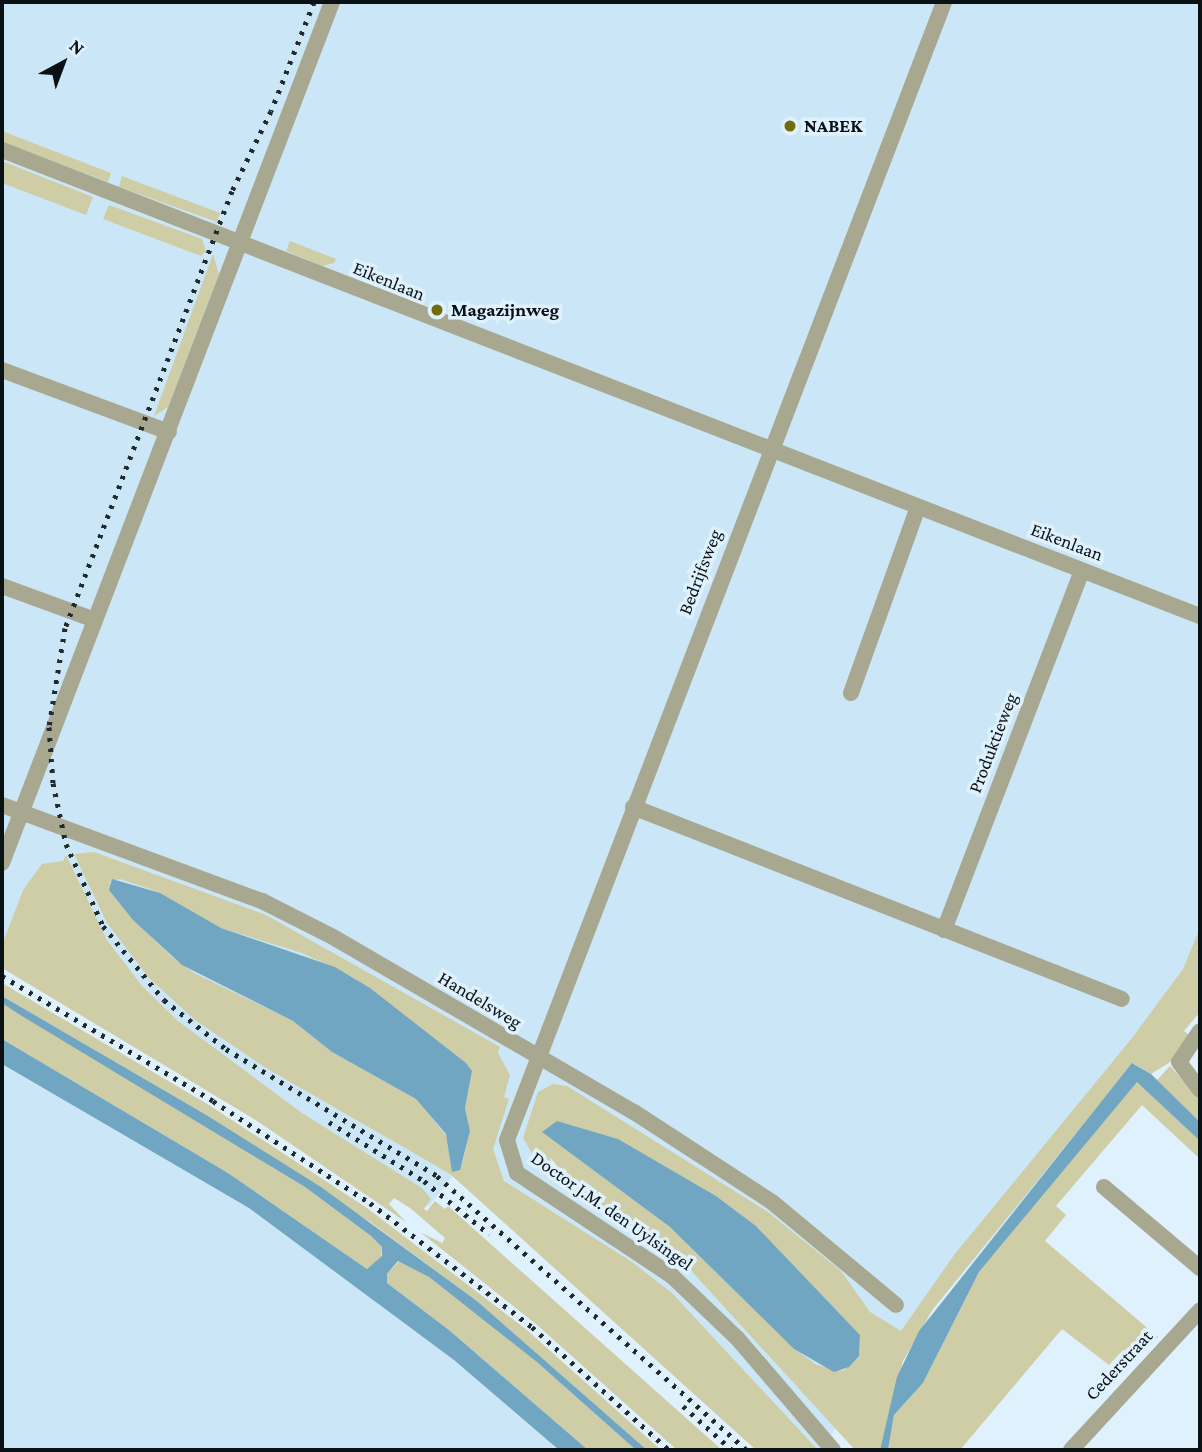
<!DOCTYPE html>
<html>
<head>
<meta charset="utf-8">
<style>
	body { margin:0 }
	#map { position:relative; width:1202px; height:1452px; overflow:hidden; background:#def1fd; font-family:"Crimson Pro",serif }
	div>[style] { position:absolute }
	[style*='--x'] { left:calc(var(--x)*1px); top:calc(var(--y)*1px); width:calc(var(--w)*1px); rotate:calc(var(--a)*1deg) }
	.built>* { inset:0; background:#cbe6f6 }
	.green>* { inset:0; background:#cfcda6 }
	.water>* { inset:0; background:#71a6c3 }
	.minor>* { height:16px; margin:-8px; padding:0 8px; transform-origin:8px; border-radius:8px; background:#a8a790 }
	.rail>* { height:5px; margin-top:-2.5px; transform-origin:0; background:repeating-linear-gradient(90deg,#222a2f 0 3.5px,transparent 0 10.5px) }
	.dots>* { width:19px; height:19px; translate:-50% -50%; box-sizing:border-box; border:4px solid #def1fd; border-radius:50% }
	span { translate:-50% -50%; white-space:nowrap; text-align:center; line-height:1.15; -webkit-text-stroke:7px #def1fd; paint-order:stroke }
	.poi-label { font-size:19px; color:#0a1115; font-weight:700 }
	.left { translate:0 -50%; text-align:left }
	.street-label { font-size:19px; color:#0a1115 }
	.frame { position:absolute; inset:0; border:4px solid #0a1115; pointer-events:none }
	.north { position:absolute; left:28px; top:28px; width:70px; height:70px; -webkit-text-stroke:5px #def1fd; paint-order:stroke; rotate:41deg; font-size:19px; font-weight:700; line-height:28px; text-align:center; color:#0a1115 }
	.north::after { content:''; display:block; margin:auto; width:24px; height:32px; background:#0a1115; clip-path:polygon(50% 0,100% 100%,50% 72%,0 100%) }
</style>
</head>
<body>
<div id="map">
	<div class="built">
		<i style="clip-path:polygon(2px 2px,1200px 2px,1200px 984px,818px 1450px,460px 1166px,429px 1206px,138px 1012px,2px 958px)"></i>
		<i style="clip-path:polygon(2px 1064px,249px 1208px,454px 1360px,559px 1450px,2px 1450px)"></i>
	</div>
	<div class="green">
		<i style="clip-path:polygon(2px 131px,111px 173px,108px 182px,2px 142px)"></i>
		<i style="clip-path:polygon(2px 161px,93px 197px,86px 215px,2px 183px)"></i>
		<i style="clip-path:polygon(122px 176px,220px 213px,217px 222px,119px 187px)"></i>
		<i style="clip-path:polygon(109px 205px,202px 239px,206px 251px,201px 256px,103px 219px)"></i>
		<i style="clip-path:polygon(290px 241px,336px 259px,334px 263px,322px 266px,286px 251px)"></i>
		<i style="clip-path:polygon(213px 254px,219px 274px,168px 407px,154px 416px)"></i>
		<i style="clip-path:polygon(evenodd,94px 852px,266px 915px,500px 1047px,498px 1053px,510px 1075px,504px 1097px,509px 1099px,493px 1149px,504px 1181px,632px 1262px,672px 1293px,818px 1450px,756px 1450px,450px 1174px,266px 1068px,195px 1020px,149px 978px,107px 923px,74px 854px,94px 852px,120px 879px,153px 890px,221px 928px,302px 953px,353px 977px,466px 1063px,472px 1071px,465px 1108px,470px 1131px,462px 1164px,452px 1170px,449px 1139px,416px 1099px,332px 1052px,293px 1021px,194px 973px,172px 957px,141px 927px,109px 882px,120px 879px)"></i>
		<i style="clip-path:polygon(66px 855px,107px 940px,142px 986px,178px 1021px,302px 1113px,422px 1188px,431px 1199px,424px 1209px,427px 1211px,435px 1201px,445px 1209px,448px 1206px,722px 1450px,677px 1450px,536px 1324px,420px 1232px,442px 1243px,445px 1238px,410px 1208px,394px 1198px,389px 1204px,406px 1222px,254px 1119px,2px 968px,2px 945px,23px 890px,42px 864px,63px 861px)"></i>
		<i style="clip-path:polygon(evenodd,1200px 928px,1200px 1012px,1184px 1031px,1189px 1035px,1170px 1062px,1151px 1074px,1133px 1063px,933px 1309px,903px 1361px,880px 1450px,855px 1450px,684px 1263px,537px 1162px,523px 1138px,538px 1092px,553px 1084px,567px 1086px,768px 1212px,841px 1271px,870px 1312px,901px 1331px,954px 1255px,1132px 1038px,1183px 969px,1200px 928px,557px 1121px,617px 1139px,716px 1196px,756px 1226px,860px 1335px,859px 1356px,843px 1371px,817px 1365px,794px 1349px,670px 1227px,545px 1134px,557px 1121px)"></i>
		<i style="clip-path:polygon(2px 983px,209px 1105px,367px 1208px,527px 1330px,661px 1450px,647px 1450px,477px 1301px,370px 1222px,203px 1113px,2px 996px)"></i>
		<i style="clip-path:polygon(2px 1003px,305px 1187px,371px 1236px,382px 1247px,381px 1258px,367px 1269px,228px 1173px,2px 1039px)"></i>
		<i style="clip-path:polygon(1170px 1066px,1200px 1098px,1200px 1122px,1157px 1080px)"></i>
		<i style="clip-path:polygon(1137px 1081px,1200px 1141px,1200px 1159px,1142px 1105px,1056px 1206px,1066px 1215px,1045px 1241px,1158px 1337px,1140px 1355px,1120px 1353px,1109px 1365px,1062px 1329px,960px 1450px,888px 1450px,894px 1415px,923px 1383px,979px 1272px)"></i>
		<i style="clip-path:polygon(400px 1260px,429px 1277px,538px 1363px,636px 1450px,588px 1450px,449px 1330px,387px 1283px,387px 1274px)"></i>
	</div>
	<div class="water">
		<i style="clip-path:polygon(112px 879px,160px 893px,221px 928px,335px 967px,370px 988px,466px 1063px,472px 1071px,465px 1108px,470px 1131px,460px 1170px,452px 1172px,446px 1134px,416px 1099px,332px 1052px,293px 1021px,182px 965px,133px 920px,109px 890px)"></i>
		<i style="clip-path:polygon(2px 996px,203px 1113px,321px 1187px,477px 1301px,647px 1450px,636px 1450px,538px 1363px,429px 1277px,398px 1261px,387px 1274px,387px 1283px,449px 1330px,588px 1450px,559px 1450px,454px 1360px,249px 1208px,2px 1064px,2px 1039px,228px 1173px,367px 1269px,382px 1256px,382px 1247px,371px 1236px,305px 1187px,17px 1013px,2px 1003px)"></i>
		<i style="clip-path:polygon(1132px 1063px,1151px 1074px,1200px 1122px,1200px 1141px,1137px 1082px,979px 1272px,923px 1383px,894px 1415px,888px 1450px,880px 1450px,897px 1377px,919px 1331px)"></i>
		<i style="clip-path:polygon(557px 1121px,618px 1139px,716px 1196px,756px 1226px,860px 1335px,859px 1356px,849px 1367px,834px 1372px,794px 1349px,670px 1227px,542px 1132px)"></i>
	</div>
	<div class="minor">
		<i style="--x:2;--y:150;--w:1285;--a:21.26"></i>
		<i style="--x:2;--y:370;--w:178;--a:20.4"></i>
		<i style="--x:2;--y:586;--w:99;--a:20.1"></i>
		<i style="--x:851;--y:693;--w:198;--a:-70.2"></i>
		<i style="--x:2;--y:805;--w:277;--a:20.3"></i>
		<i style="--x:262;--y:901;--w:80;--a:26.9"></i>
		<i style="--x:333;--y:937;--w:348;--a:30.2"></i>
		<i style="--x:634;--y:1112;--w:165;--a:33.1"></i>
		<i style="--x:772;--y:1202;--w:161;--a:39.7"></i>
		<i style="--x:633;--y:807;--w:525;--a:21.44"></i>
		<i style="--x:2;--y:863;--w:922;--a:-69.03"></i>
		<i style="--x:944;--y:930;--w:385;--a:-69"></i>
		<i style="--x:1200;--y:1031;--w:37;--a:124"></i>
		<i style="--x:1179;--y:1062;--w:35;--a:53"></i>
		<i style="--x:1104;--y:1187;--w:126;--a:40.2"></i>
		<i style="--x:833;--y:1450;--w:146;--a:-130.6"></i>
		<i style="--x:738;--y:1339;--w:91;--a:-136.3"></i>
		<i style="--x:672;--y:1276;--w:186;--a:-146.4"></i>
		<i style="--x:517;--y:1173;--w:34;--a:-107"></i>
		<i style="--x:507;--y:1140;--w:1219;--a:-68.99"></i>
		<i style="--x:1071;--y:1450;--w:190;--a:-47.3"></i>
	</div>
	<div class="rail">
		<i style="--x:314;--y:2;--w:117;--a:111.5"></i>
		<i style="--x:271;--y:111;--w:89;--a:116"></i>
		<i style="--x:232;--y:191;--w:468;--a:110.9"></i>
		<i style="--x:65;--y:628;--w:100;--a:99.2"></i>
		<i style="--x:49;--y:727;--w:56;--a:85.9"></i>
		<i style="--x:53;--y:783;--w:62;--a:78"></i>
		<i style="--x:66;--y:844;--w:90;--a:65.7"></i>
		<i style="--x:103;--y:926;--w:96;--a:50.5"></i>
		<i style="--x:164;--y:1000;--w:79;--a:38.3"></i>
		<i style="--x:226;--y:1049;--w:246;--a:31"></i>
		<i style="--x:437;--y:1176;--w:414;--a:41.5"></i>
		<i style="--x:2;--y:976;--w:245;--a:30.6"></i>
		<i style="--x:213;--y:1101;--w:187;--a:33"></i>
		<i style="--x:370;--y:1203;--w:204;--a:37.4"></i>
		<i style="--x:532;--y:1327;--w:184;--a:41.9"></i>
		<i style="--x:329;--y:1122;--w:112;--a:31.8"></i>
		<i style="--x:424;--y:1181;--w:84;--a:39.2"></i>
		<i style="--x:683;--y:1406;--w:66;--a:41.9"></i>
	</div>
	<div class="dots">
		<i style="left:790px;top:126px;background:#736d09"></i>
		<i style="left:437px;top:310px;background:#736d09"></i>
	</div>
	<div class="poi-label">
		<span class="left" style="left:804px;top:126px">NABEK</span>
		<span class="left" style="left:451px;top:310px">Magazijnweg</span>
	</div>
	<div class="street-label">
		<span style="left:389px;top:281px;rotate:22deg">Eikenlaan</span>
		<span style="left:1067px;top:542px;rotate:21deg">Eikenlaan</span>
		<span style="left:700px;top:572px;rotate:-69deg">Bedrijfsweg</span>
		<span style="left:993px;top:743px;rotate:-69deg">Produktieweg</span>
		<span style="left:480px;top:1000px;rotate:31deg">Handelsweg</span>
		<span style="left:612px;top:1211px;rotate:35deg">Doctor J.M. den Uylsingel</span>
		<span style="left:1119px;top:1365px;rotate:-47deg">Cederstraat</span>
	</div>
	<div class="frame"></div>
	<div class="north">N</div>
</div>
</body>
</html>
